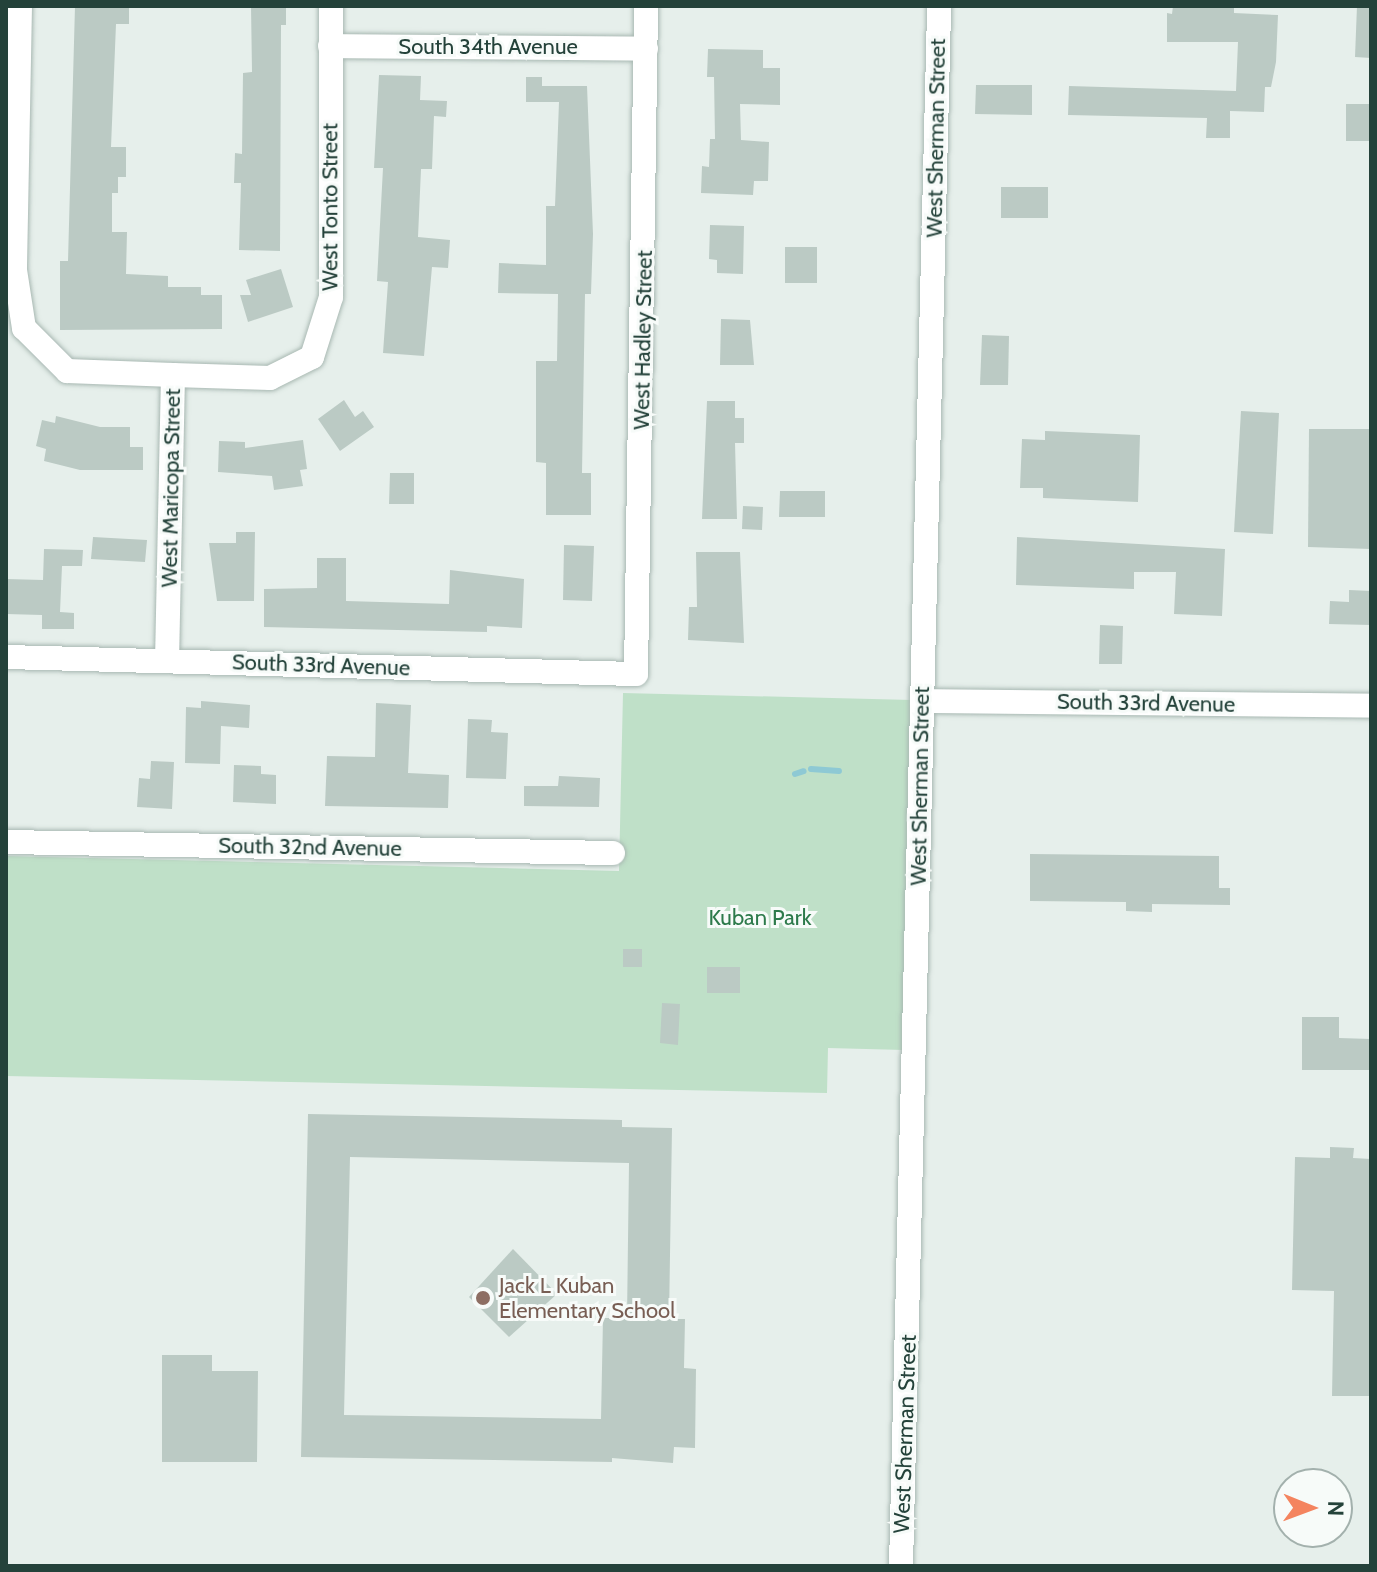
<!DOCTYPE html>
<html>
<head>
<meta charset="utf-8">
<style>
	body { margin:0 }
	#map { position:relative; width:1377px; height:1572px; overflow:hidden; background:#e6efeb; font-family:Cabin,sans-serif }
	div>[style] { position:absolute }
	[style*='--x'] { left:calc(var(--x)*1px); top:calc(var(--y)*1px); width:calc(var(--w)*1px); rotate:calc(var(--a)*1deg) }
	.green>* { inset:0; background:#bfe0c8 }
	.stream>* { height:6px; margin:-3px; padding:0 3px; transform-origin:3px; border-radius:3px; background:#8ec9d4 }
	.building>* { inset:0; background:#bbcac4 }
	.roads { filter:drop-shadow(0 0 2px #a8b8b2) drop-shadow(0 0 2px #a8b8b2) }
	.minor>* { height:24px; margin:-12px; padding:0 12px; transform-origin:12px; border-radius:12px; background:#fff }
	.dots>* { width:22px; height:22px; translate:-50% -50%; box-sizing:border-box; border:4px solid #f7fbf9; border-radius:50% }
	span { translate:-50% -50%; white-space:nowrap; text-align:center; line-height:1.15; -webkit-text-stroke:6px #f7fbf9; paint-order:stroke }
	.street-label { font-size:22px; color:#24423a }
	.park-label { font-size:22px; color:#2d7a4b }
	.education-label { font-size:22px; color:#785e54 }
	.left { translate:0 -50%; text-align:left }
	.frame { position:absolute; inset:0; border:8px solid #24423a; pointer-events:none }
	.north { position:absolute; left:1273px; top:1468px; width:80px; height:80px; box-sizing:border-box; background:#f7fbf9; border:2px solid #a3b1ad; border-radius:50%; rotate:91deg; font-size:22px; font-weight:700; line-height:32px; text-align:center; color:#24423a }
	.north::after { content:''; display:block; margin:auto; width:28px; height:36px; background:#f4845f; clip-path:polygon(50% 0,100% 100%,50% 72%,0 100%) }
</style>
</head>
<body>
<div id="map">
	<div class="green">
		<i style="clip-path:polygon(623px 693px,912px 700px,904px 1050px,828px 1048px,827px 1093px,6px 1076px,6px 856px,619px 871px)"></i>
	</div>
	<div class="stream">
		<i style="--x:811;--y:769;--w:28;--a:4"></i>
		<i style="--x:795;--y:774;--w:9;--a:-18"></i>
	</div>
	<div class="building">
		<i style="clip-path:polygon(75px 6px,129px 6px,129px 24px,116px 24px,111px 147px,126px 147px,126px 177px,118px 177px,118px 193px,112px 193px,112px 232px,127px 232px,126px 274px,168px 276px,168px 287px,201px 287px,201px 295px,222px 295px,222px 329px,60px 330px,60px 261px,68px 261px)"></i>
		<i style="clip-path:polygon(251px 6px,286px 6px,286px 25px,281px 25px,280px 251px,239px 250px,241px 183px,234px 183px,235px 153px,242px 154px,243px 73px,252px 72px)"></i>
		<i style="clip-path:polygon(1173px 6px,1234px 6px,1234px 13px,1278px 15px,1276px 62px,1271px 87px,1265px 87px,1264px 112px,1230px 111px,1230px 138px,1206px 138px,1207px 118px,1068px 115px,1069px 86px,1236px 91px,1238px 42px,1167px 42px,1167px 13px,1172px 14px)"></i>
		<i style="clip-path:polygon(1357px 6px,1371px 6px,1371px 58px,1355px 57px)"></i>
		<i style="clip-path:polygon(708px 49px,763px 50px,763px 68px,780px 68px,780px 105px,740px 104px,741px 140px,769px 142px,768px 181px,754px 181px,753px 195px,701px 193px,702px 166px,709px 167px,710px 139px,715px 139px,714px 77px,707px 77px)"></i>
		<i style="clip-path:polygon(379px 75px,421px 76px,420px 100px,447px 101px,446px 117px,434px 116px,432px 169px,421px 169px,418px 237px,450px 240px,448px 268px,432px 267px,424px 356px,383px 353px,388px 282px,377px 281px,383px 168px,374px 168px)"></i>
		<i style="clip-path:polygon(526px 77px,542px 77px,542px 86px,587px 86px,593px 234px,591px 294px,585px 294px,582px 473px,591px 473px,591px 515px,546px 515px,546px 463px,536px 462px,536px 361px,557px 361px,558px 294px,498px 293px,499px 263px,546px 265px,546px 206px,555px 206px,559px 102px,526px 102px)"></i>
		<i style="clip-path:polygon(976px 85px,1032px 85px,1032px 115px,975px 114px)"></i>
		<i style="clip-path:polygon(1346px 104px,1371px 104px,1371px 141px,1346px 141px)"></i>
		<i style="clip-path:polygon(1001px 187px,1048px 187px,1048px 218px,1001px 218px)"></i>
		<i style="clip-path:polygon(710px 225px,744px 226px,743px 274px,717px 273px,717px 260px,709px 259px)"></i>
		<i style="clip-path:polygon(785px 247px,817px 247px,817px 283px,785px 283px)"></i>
		<i style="clip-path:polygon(281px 269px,293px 307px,248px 322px,240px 295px,251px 295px,246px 280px)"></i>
		<i style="clip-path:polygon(721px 319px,750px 320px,754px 365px,720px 365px)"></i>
		<i style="clip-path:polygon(982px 335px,1009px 336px,1008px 385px,980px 385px)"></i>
		<i style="clip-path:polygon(344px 400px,355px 417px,363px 411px,374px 427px,340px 451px,318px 419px)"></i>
		<i style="clip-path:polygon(707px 401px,735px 401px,735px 418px,744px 418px,744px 443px,735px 443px,737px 519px,702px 519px)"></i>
		<i style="clip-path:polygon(1241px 411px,1279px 413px,1273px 534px,1234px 532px)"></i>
		<i style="clip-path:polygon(56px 416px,100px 427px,130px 427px,130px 447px,143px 447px,143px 470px,80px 470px,44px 461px,46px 449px,36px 446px,42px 420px,55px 423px)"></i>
		<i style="clip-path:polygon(1309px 429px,1371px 429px,1371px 549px,1308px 547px)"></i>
		<i style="clip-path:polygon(1045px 431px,1140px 435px,1138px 502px,1043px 498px,1043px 488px,1020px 488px,1022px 439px,1045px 440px)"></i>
		<i style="clip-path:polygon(303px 440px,307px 469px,300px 470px,303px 486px,274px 490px,272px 476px,218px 472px,219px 441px,245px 442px,245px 448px)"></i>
		<i style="clip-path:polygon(390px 473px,414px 473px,414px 504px,389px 504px)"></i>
		<i style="clip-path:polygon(780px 491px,825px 491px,825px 517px,779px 517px)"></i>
		<i style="clip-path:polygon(743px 506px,763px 507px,762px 530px,742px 529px)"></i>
		<i style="clip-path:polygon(236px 532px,255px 532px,254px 601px,217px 601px,209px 543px,236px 543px)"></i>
		<i style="clip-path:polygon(93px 537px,147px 540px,145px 562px,91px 559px)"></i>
		<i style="clip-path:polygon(1017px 537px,1225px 549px,1222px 616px,1174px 614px,1176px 572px,1134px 572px,1134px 589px,1016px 585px)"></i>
		<i style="clip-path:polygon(564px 545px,594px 546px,592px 601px,563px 600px)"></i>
		<i style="clip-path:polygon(44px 549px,83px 550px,82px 566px,62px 566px,60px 612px,74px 613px,74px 629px,42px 629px,42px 615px,6px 614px,6px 579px,43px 580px)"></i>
		<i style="clip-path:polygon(696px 552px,740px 552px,744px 643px,688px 640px,689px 607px,697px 607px)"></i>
		<i style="clip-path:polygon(317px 558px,346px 558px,346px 601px,449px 604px,450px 570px,524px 579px,522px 628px,487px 626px,487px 632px,264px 627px,264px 589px,317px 588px)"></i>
		<i style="clip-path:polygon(1349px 590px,1371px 591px,1371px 625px,1329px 624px,1330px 601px,1349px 602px)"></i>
		<i style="clip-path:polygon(1100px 625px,1123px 626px,1122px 664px,1099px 664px)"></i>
		<i style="clip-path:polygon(201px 701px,250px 705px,249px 728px,221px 726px,220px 764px,185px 763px,186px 707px,201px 708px)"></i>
		<i style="clip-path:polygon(376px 703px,411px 705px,408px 773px,449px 775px,448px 808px,325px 806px,327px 756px,375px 757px)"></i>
		<i style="clip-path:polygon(468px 719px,492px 720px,491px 732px,508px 733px,506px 779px,466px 778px)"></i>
		<i style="clip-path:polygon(151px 761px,174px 762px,172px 809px,137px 807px,139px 778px,150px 779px)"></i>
		<i style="clip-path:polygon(234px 765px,261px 766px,261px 774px,276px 775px,276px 804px,233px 802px)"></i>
		<i style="clip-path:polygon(559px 776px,600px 778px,599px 807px,524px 806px,524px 786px,558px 786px)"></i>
		<i style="clip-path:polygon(1030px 854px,1219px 856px,1219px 888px,1230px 888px,1230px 905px,1152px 904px,1152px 912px,1126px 911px,1126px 902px,1030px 901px)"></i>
		<i style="clip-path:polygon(623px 949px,642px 949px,642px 967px,623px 967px)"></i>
		<i style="clip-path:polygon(707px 967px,740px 967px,740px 993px,707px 993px)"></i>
		<i style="clip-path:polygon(662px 1003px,680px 1004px,678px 1045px,660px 1043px)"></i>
		<i style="clip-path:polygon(1302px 1017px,1339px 1017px,1339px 1038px,1371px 1039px,1371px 1070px,1302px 1070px)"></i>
		<i style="clip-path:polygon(evenodd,308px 1114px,622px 1120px,622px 1127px,672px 1128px,669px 1319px,685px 1319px,684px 1368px,696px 1369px,695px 1448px,674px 1447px,673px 1463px,612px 1458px,612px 1462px,301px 1457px,308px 1114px,350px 1157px,629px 1163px,627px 1318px,603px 1318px,601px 1419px,344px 1415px,350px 1157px)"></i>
		<i style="clip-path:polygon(1330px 1147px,1354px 1148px,1353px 1158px,1371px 1159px,1371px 1396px,1332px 1396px,1334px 1291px,1292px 1290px,1295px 1157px,1330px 1158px)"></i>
		<i style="clip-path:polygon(513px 1249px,557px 1294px,509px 1337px,469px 1297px)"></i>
		<i style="clip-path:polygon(162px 1355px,212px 1355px,212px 1371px,258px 1371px,257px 1462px,162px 1462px)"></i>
	</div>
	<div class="roads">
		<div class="minor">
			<i style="--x:20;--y:6;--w:264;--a:91.1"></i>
			<i style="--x:15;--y:270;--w:59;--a:81.2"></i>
			<i style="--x:24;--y:328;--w:61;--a:45"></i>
			<i style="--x:67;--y:371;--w:106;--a:2.2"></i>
			<i style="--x:173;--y:375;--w:285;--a:91.2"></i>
			<i style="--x:330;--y:46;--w:316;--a:0.5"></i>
			<i style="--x:173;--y:375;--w:97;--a:1.8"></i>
			<i style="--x:270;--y:378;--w:47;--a:-26.6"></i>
			<i style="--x:312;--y:357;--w:63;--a:-72.4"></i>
			<i style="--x:331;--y:297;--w:291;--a:-90"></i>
			<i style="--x:6;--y:657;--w:630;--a:1.55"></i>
			<i style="--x:636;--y:674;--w:668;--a:-89.14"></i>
			<i style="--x:922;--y:701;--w:449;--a:0.6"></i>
			<i style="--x:6;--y:842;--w:607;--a:1.04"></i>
			<i style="--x:901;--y:1566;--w:1560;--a:-88.6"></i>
		</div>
	</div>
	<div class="dots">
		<i style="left:483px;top:1298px;background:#8d6e63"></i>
	</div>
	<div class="street-label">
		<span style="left:488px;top:47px">South 34th Avenue</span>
		<span style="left:936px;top:138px;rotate:-89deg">West Sherman Street</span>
		<span style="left:330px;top:207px;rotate:-90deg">West Tonto Street</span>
		<span style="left:643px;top:340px;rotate:-89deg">West Hadley Street</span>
		<span style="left:171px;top:488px;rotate:-89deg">West Maricopa Street</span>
		<span style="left:321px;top:665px;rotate:2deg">South 33rd Avenue</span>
		<span style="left:1146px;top:703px;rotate:1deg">South 33rd Avenue</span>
		<span style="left:920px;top:786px;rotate:-89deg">West Sherman Street</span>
		<span style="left:310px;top:847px;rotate:1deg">South 32nd Avenue</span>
		<span style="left:905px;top:1434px;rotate:-88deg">West Sherman Street</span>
	</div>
	<div class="park-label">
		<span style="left:760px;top:918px">Kuban Park</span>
	</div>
	<div class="education-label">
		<span class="left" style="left:499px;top:1298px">Jack L Kuban<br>Elementary School</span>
	</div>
	<div class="frame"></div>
	<div class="north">N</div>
</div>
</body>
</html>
